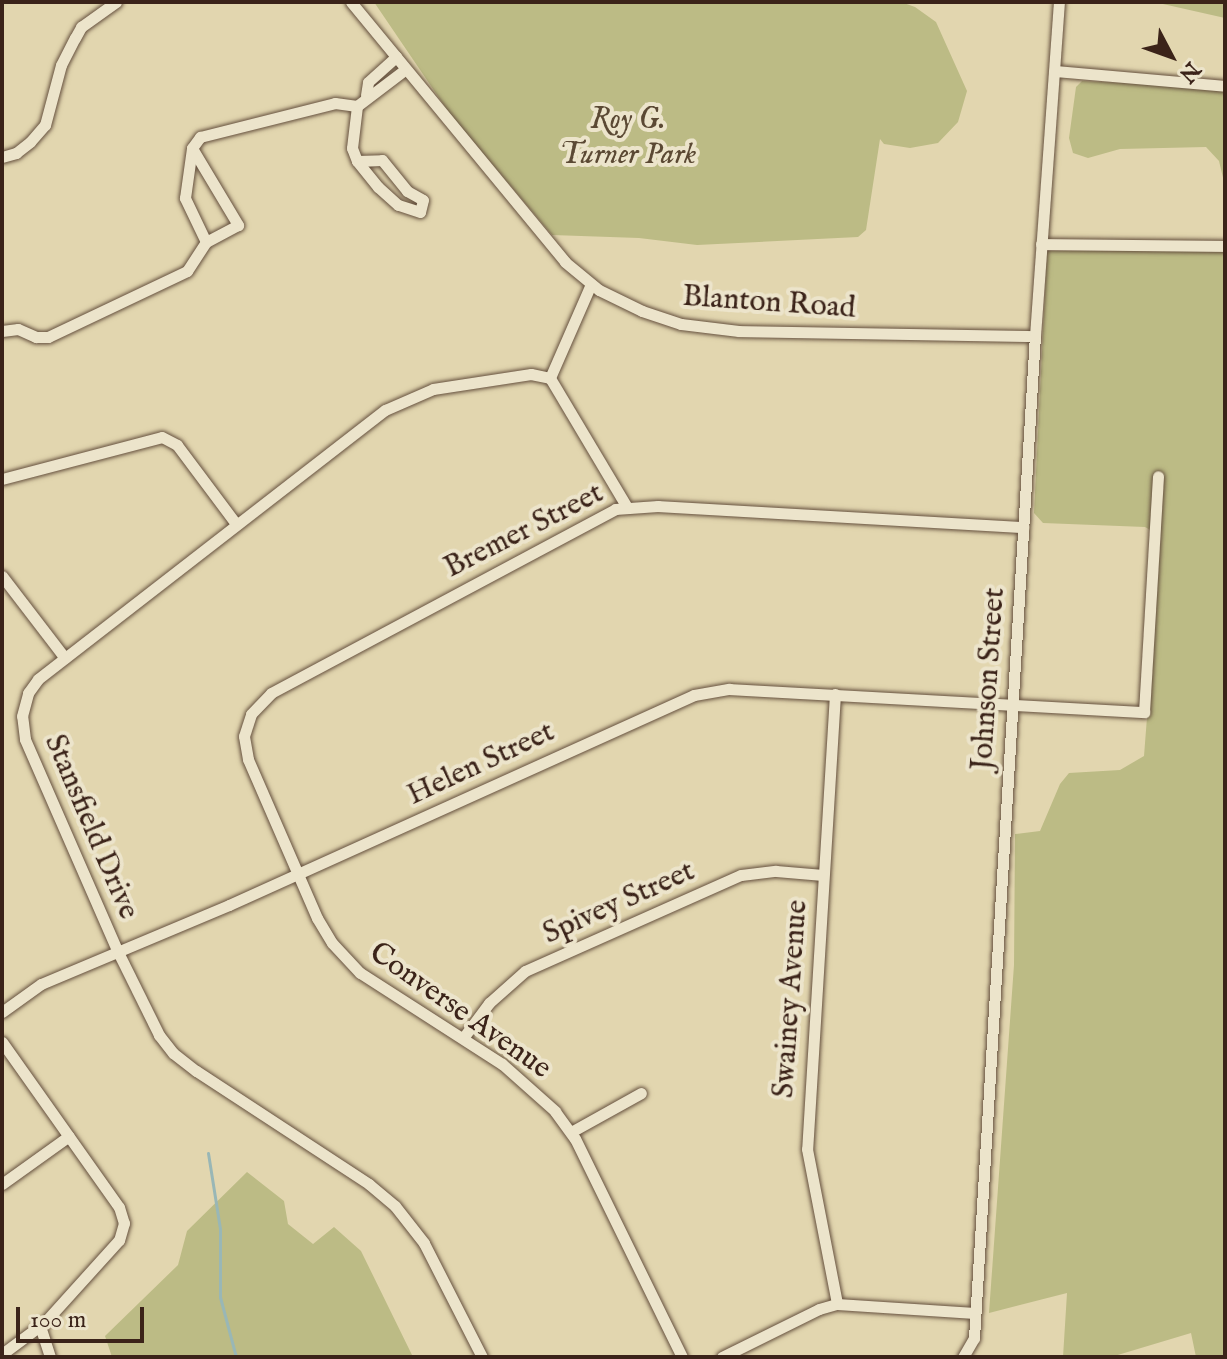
<!DOCTYPE html>
<html>
<head>
<meta charset="utf-8">
<style>
	body { margin:0 }
	#map { position:relative; width:1227px; height:1359px; overflow:hidden; background:#e2d6af; font-family:"IM FELL English",serif }
	div>[style] { position:absolute }
	[style*='--x'] { left:calc(var(--x)*1px); top:calc(var(--y)*1px); width:calc(var(--w)*1px); rotate:calc(var(--a)*1deg) }
	.green>* { inset:0; background:#bcbb85 }
	.stream>* { height:3px; margin:-1.5px; padding:0 1.5px; transform-origin:1.5px; border-radius:1.5px; background:#99b7b6 }
	.roads { filter:drop-shadow(0 0 2px #65503e) drop-shadow(0 0 2px #65503e) }
	.minor>* { height:11px; margin:-5.5px; padding:0 5.5px; transform-origin:5.5px; border-radius:5.5px; background:#ece4cb }
	span { translate:-50% -50%; white-space:nowrap; text-align:center; line-height:1.15; -webkit-text-stroke:8px #ece4cb; paint-order:stroke }
	.park-label { font-size:30px; color:#5b4934; font-style:italic }
	.street-label { font-size:30px; color:#3b2319 }
	.frame { position:absolute; inset:0; border:4px solid #3b2319; pointer-events:none }
	.north { position:absolute; left:1131px; top:16px; width:80px; height:80px; -webkit-text-stroke:6px #ece4cb; paint-order:stroke; rotate:131deg; font-size:22px; font-weight:700; line-height:32px; text-align:center; color:#3b2319 }
	.north::after { content:''; display:block; margin:auto; width:28px; height:36px; background:#3b2319; clip-path:polygon(50% 0,100% 100%,50% 72%,0 100%) }
	.scale { position:absolute; left:16px; top:1307px; width:128px; height:36px; box-sizing:border-box; border:4px solid #3b2319; border-top:0; padding-left:10px; font-size:24px; line-height:28px; white-space:nowrap; color:#3b2319; -webkit-text-stroke:6px #ece4cb; paint-order:stroke }
</style>
</head>
<body>
<div id="map">
	<div class="green">
		<i style="clip-path:polygon(374px 2px,901px 2px,915px 7px,936px 22px,967px 91px,958px 122px,938px 143px,910px 148px,884px 144px,880px 139px,866px 230px,858px 237px,697px 245px,639px 238px,552px 235px,450px 114px)"></i>
		<i style="clip-path:polygon(1154px 2px,1225px 2px,1225px 18px)"></i>
		<i style="clip-path:polygon(1082px 81px,1225px 88px,1225px 186px,1219px 161px,1206px 147px,1120px 149px,1088px 158px,1073px 153px,1069px 138px,1076px 87px)"></i>
		<i style="clip-path:polygon(1225px 250px,1225px 1357px,1196px 1357px,1191px 1333px,1111px 1357px,1063px 1357px,1067px 1293px,989px 1313px,1014px 965px,1015px 834px,1040px 831px,1060px 784px,1069px 773px,1120px 770px,1144px 756px,1161px 536px,1145px 527px,1043px 523px,1034px 513px,1047px 251px)"></i>
		<i style="clip-path:polygon(247px 1172px,284px 1201px,288px 1224px,313px 1244px,334px 1227px,361px 1251px,413px 1357px,112px 1357px,105px 1336px,178px 1265px,187px 1231px)"></i>
	</div>
	<div class="stream">
		<i style="--x:208;--y:1153;--w:77;--a:81"></i>
		<i style="--x:220;--y:1229;--w:68;--a:90"></i>
		<i style="--x:220;--y:1297;--w:62;--a:75.1"></i>
	</div>
	<div class="roads">
		<div class="minor">
			<i style="--x:351;--y:2;--w:337;--a:50.5"></i>
			<i style="--x:565;--y:262;--w:44;--a:39.5"></i>
			<i style="--x:599;--y:290;--w:48;--a:26"></i>
			<i style="--x:642;--y:311;--w:41;--a:18.4"></i>
			<i style="--x:681;--y:324;--w:58;--a:6.9"></i>
			<i style="--x:739;--y:331;--w:296;--a:1"></i>
			<i style="--x:1055;--y:71;--w:171;--a:5"></i>
			<i style="--x:366;--y:95;--w:13;--a:-81"></i>
			<i style="--x:368;--y:82;--w:38;--a:-42"></i>
			<i style="--x:192;--y:148;--w:90;--a:59.1"></i>
			<i style="--x:238;--y:225;--w:36;--a:152"></i>
			<i style="--x:206;--y:242;--w:49;--a:-115.5"></i>
			<i style="--x:185;--y:198;--w:50;--a:-82"></i>
			<i style="--x:192;--y:148;--w:14;--a:-54"></i>
			<i style="--x:200;--y:137;--w:139;--a:-14.1"></i>
			<i style="--x:335;--y:103;--w:22;--a:8"></i>
			<i style="--x:2;--y:157;--w:15;--a:-16"></i>
			<i style="--x:16;--y:153;--w:18;--a:-38"></i>
			<i style="--x:30;--y:142;--w:23;--a:-49"></i>
			<i style="--x:45;--y:125;--w:62;--a:-75.1"></i>
			<i style="--x:61;--y:65;--w:30;--a:-63"></i>
			<i style="--x:75;--y:38;--w:13;--a:-61"></i>
			<i style="--x:81;--y:27;--w:43;--a:-35.5"></i>
			<i style="--x:357;--y:161;--w:25;--a:-2"></i>
			<i style="--x:382;--y:160;--w:40;--a:51"></i>
			<i style="--x:407;--y:191;--w:18;--a:29"></i>
			<i style="--x:423;--y:200;--w:12;--a:104"></i>
			<i style="--x:420;--y:212;--w:23;--a:-162"></i>
			<i style="--x:398;--y:205;--w:27;--a:-138"></i>
			<i style="--x:378;--y:187;--w:33;--a:-129"></i>
			<i style="--x:357;--y:161;--w:14;--a:-111"></i>
			<i style="--x:352;--y:148;--w:42;--a:-83.2"></i>
			<i style="--x:357;--y:106;--w:61;--a:-37.1"></i>
			<i style="--x:1041;--y:244;--w:184;--a:0.6"></i>
			<i style="--x:591;--y:284;--w:103;--a:113.6"></i>
			<i style="--x:550;--y:378;--w:150;--a:59.2"></i>
			<i style="--x:2;--y:331;--w:16;--a:-7"></i>
			<i style="--x:18;--y:329;--w:20;--a:24"></i>
			<i style="--x:36;--y:337;--w:12;--a:0"></i>
			<i style="--x:48;--y:337;--w:154;--a:-25.4"></i>
			<i style="--x:187;--y:271;--w:35;--a:-57"></i>
			<i style="--x:2;--y:479;--w:165;--a:-14.7"></i>
			<i style="--x:162;--y:437;--w:17;--a:28"></i>
			<i style="--x:177;--y:445;--w:99;--a:53.2"></i>
			<i style="--x:2;--y:576;--w:103;--a:52.5"></i>
			<i style="--x:835;--y:694;--w:456;--a:93.5"></i>
			<i style="--x:807;--y:1149;--w:158;--a:79"></i>
			<i style="--x:2;--y:1012;--w:48;--a:-35.7"></i>
			<i style="--x:41;--y:984;--w:204;--a:-22.8"></i>
			<i style="--x:229;--y:905;--w:510;--a:-24.3"></i>
			<i style="--x:694;--y:695;--w:36;--a:-10"></i>
			<i style="--x:729;--y:689;--w:416;--a:3.2"></i>
			<i style="--x:1144;--y:712;--w:236;--a:-86.6"></i>
			<i style="--x:463;--y:1038;--w:44;--a:-53.4"></i>
			<i style="--x:489;--y:1003;--w:48;--a:-41.6"></i>
			<i style="--x:525;--y:971;--w:236;--a:-24"></i>
			<i style="--x:741;--y:875;--w:35;--a:-7"></i>
			<i style="--x:776;--y:871;--w:47;--a:4.9"></i>
			<i style="--x:2;--y:1042;--w:202;--a:54.7"></i>
			<i style="--x:119;--y:1207;--w:17;--a:73"></i>
			<i style="--x:124;--y:1223;--w:18;--a:106"></i>
			<i style="--x:119;--y:1240;--w:110;--a:132.1"></i>
			<i style="--x:45;--y:1322;--w:54;--a:143.3"></i>
			<i style="--x:571;--y:1132;--w:80;--a:-29.1"></i>
			<i style="--x:2;--y:1184;--w:82;--a:-35.6"></i>
			<i style="--x:40;--y:1326;--w:33;--a:72"></i>
			<i style="--x:482;--y:1357;--w:128;--a:-117"></i>
			<i style="--x:424;--y:1243;--w:47;--a:-128.1"></i>
			<i style="--x:395;--y:1206;--w:34;--a:-140"></i>
			<i style="--x:369;--y:1184;--w:207;--a:-146.8"></i>
			<i style="--x:196;--y:1071;--w:29;--a:-142"></i>
			<i style="--x:173;--y:1053;--w:23;--a:-128"></i>
			<i style="--x:159;--y:1035;--w:95;--a:-116.3"></i>
			<i style="--x:117;--y:950;--w:230;--a:-113.6"></i>
			<i style="--x:25;--y:739;--w:23;--a:-97"></i>
			<i style="--x:22;--y:716;--w:24;--a:-75"></i>
			<i style="--x:28;--y:693;--w:17;--a:-54"></i>
			<i style="--x:38;--y:679;--w:439;--a:-37.8"></i>
			<i style="--x:385;--y:410;--w:52;--a:-23.6"></i>
			<i style="--x:433;--y:389;--w:99;--a:-8.7"></i>
			<i style="--x:531;--y:374;--w:19;--a:12"></i>
			<i style="--x:682;--y:1357;--w:243;--a:-116.1"></i>
			<i style="--x:575;--y:1139;--w:34;--a:-126"></i>
			<i style="--x:555;--y:1111;--w:71;--a:-138.4"></i>
			<i style="--x:502;--y:1064;--w:169;--a:-147.3"></i>
			<i style="--x:360;--y:973;--w:41;--a:-133"></i>
			<i style="--x:332;--y:943;--w:29;--a:-121"></i>
			<i style="--x:317;--y:918;--w:173;--a:-113.5"></i>
			<i style="--x:248;--y:759;--w:23;--a:-100"></i>
			<i style="--x:244;--y:736;--w:23;--a:-72"></i>
			<i style="--x:251;--y:714;--w:29;--a:-46"></i>
			<i style="--x:271;--y:693;--w:390;--a:-28.1"></i>
			<i style="--x:615;--y:509;--w:43;--a:-4"></i>
			<i style="--x:658;--y:506;--w:366;--a:3.3"></i>
			<i style="--x:722;--y:1357;--w:108;--a:-26.3"></i>
			<i style="--x:819;--y:1309;--w:19;--a:-16"></i>
			<i style="--x:837;--y:1304;--w:138;--a:3.7"></i>
			<i style="--x:963;--y:1357;--w:22;--a:-60"></i>
			<i style="--x:974;--y:1338;--w:1004;--a:-86.52"></i>
			<i style="--x:1035;--y:336;--w:335;--a:-85.9"></i>
		</div>
	</div>
	<div class="park-label">
		<span style="left:628px;top:137px">Roy G.<br>Turner Park</span>
	</div>
	<div class="street-label">
		<span style="left:769px;top:303px;rotate:4deg">Blanton Road</span>
		<span style="left:524px;top:531px;rotate:-27deg">Bremer Street</span>
		<span style="left:989px;top:679px;rotate:-86deg">Johnson Street</span>
		<span style="left:481px;top:764px;rotate:-25deg">Helen Street</span>
		<span style="left:91px;top:827px;rotate:67deg">Stansfield Drive</span>
		<span style="left:619px;top:903px;rotate:-24deg">Spivey Street</span>
		<span style="left:791px;top:999px;rotate:-86deg">Swainey Avenue</span>
		<span style="left:460px;top:1011px;rotate:35deg">Converse Avenue</span>
	</div>
	<div class="frame"></div>
	<div class="north">N</div>
	<div class="scale">100 m</div>
</div>
</body>
</html>
